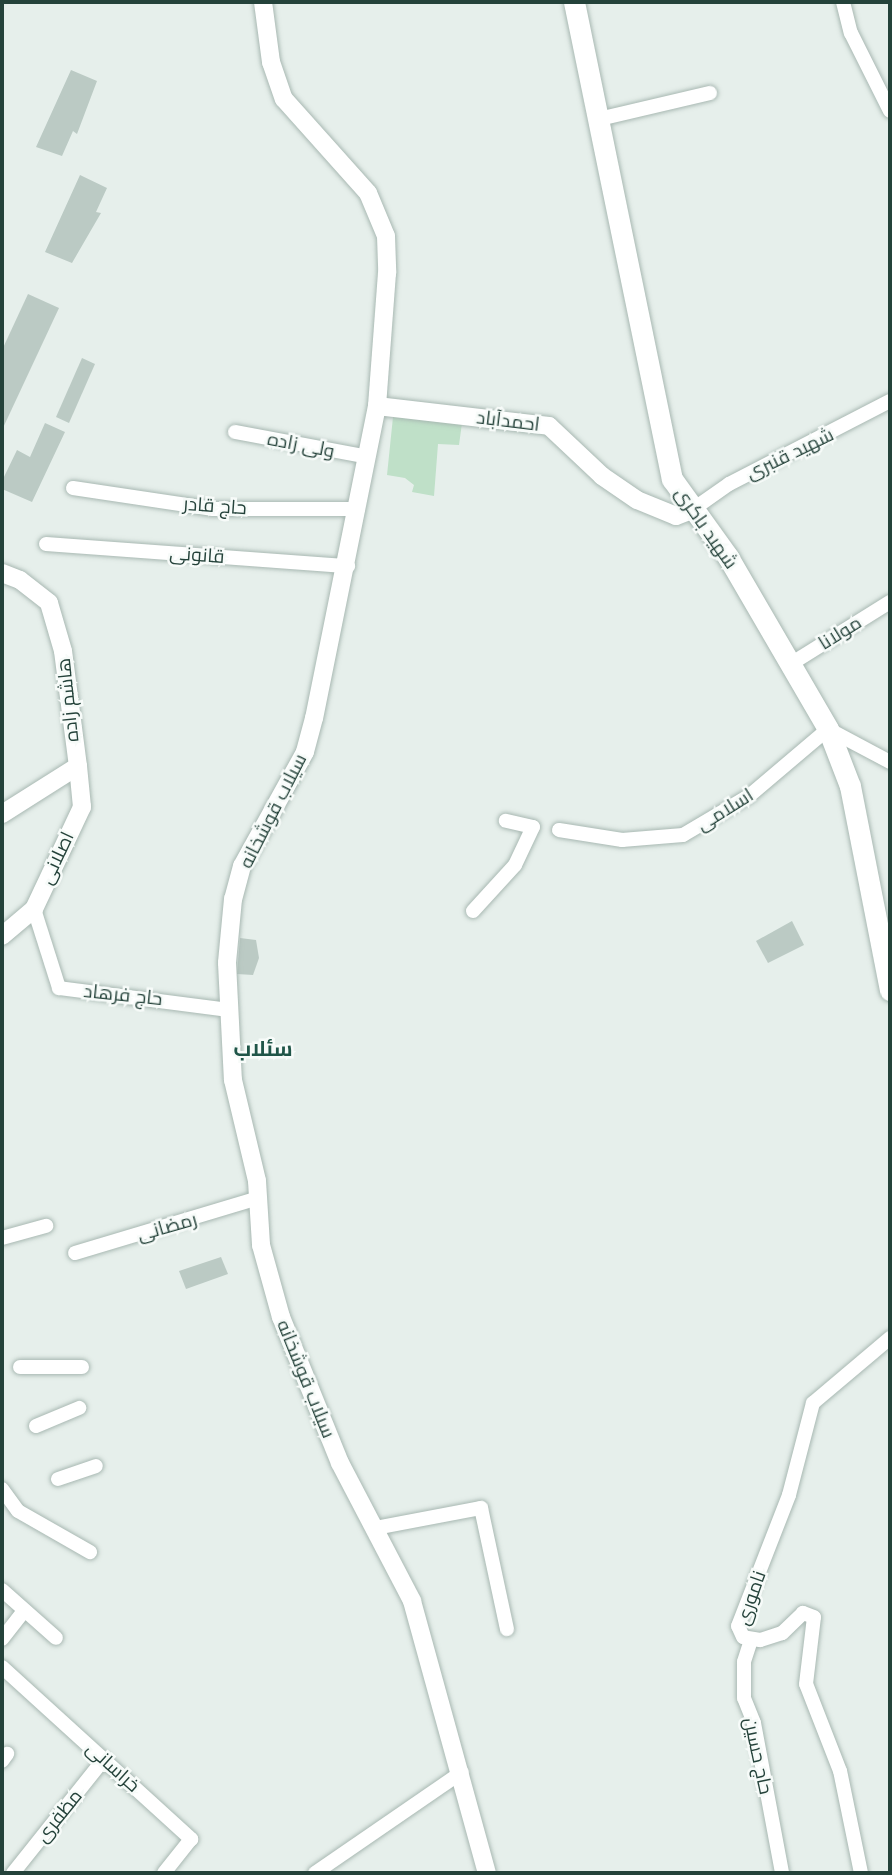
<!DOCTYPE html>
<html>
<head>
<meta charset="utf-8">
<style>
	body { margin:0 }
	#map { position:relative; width:892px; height:1875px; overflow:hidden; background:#e6efeb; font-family:Poppins,Cairo,sans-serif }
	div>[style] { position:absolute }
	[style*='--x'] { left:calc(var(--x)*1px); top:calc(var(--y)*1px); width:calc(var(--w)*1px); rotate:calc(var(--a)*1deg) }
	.green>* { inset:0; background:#bfe0c8 }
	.building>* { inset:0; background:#bbcac4 }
	.roads { filter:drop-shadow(0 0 2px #a8b8b2) drop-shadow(0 0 2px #a8b8b2) }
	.minor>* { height:14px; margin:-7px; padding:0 7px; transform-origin:7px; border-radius:7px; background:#fff }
	.tertiary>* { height:18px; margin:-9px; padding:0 9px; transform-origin:9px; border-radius:9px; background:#fff }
	.secondary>* { height:21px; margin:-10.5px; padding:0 10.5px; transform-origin:10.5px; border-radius:10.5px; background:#fff }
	span { translate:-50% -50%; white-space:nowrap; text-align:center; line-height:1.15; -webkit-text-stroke:5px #f7fbf9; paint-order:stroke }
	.street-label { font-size:19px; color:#24423a }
	.neighbourhood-label { font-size:21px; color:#1f5548; font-weight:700 }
	.frame { position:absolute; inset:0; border:4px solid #24423a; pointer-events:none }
</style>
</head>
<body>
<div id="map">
	<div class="green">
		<i style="clip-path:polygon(393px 417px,462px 423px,459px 445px,438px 444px,434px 496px,412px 492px,414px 485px,405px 478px,387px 475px)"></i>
	</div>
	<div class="building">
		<i style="clip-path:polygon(71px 70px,97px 81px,77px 134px,73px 131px,62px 156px,36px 147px)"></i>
		<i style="clip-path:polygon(80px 175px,107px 188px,96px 212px,101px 213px,72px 263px,45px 252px)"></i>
		<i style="clip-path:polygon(28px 294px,59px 308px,2px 430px,2px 350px)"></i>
		<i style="clip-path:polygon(82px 358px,95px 364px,69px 423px,56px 417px)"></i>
		<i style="clip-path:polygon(45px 423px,65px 432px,32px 502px,2px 489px,2px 481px,17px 450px,30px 457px)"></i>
		<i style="clip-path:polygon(792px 921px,804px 945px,768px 963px,756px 941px)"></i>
		<i style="clip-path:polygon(240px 938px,256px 940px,259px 958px,253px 975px,237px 974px)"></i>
		<i style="clip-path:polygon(221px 1257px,228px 1274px,186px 1289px,179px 1271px)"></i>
	</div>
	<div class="roads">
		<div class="minor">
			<i style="--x:843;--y:2;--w:32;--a:76"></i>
			<i style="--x:851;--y:33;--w:87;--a:63.4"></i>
			<i style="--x:599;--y:119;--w:114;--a:-13.2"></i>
			<i style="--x:235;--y:432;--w:135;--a:10.6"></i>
			<i style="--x:73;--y:488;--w:142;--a:8.5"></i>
			<i style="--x:213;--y:509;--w:145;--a:0"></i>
			<i style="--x:692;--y:510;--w:45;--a:-35.1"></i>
			<i style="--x:729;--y:484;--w:181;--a:-27.3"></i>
			<i style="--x:46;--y:544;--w:303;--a:4.2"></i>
			<i style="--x:789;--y:665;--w:119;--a:-32"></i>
			<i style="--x:559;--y:830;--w:64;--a:9"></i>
			<i style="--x:622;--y:840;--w:61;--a:-4.7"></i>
			<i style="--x:683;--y:835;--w:77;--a:-30.6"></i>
			<i style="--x:749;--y:796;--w:104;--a:-40.3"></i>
			<i style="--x:828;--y:729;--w:70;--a:28"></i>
			<i style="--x:34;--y:909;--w:83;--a:72.4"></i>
			<i style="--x:59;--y:988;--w:170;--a:7.4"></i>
			<i style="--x:473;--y:911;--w:62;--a:-47.6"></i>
			<i style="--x:515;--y:865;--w:42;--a:-64.7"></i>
			<i style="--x:533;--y:827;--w:28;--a:-167"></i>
			<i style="--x:2;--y:1238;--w:46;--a:-15.3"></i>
			<i style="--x:75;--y:1253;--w:191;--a:-16.7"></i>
			<i style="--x:20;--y:1367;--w:62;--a:0"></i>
			<i style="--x:36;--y:1426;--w:47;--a:-22.7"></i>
			<i style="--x:58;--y:1479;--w:40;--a:-18.9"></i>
			<i style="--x:2;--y:1489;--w:27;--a:54"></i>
			<i style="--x:18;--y:1511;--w:83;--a:29.7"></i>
			<i style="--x:375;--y:1528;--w:108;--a:-10.7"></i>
			<i style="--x:481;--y:1508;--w:124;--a:77.9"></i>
			<i style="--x:2;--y:1590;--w:72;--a:41.6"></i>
			<i style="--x:2;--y:1639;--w:36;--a:-52"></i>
			<i style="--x:751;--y:1640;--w:23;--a:108"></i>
			<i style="--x:744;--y:1662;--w:36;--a:90"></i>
			<i style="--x:744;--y:1698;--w:27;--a:68"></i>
			<i style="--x:754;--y:1723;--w:153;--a:79.4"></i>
			<i style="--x:2;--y:1667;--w:256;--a:42.3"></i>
			<i style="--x:191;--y:1839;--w:43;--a:128.5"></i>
			<i style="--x:2;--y:1761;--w:9;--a:-54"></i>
			<i style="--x:13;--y:1873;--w:146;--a:-51.4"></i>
			<i style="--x:315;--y:1873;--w:178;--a:-34.5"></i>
			<i style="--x:861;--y:1873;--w:104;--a:-101.6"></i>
			<i style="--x:840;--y:1771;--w:93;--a:-111.3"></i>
			<i style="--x:806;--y:1684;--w:67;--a:-83.2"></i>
			<i style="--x:814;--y:1617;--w:12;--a:-160"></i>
			<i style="--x:803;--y:1613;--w:29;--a:136"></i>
			<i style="--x:782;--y:1633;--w:23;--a:162"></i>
			<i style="--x:760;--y:1640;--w:17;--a:-170"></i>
			<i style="--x:743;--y:1637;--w:12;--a:-114"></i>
			<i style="--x:738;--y:1626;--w:141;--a:-68.7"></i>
			<i style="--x:789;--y:1495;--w:95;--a:-75.4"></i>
			<i style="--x:813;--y:1403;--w:101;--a:-40.2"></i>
		</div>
		<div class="tertiary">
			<i style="--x:263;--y:2;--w:61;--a:82.4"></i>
			<i style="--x:271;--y:62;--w:39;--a:71"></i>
			<i style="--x:284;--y:99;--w:126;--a:48.2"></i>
			<i style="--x:368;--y:193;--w:47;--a:67.3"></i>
			<i style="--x:386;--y:236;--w:37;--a:88"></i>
			<i style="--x:387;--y:273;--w:133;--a:94.3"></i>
			<i style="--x:377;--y:406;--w:318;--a:101.4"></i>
			<i style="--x:314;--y:718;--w:35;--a:105"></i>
			<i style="--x:305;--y:752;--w:130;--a:118.9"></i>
			<i style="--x:242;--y:866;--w:34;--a:105"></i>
			<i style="--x:233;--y:899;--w:64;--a:95.4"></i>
			<i style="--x:227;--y:963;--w:117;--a:87.1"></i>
			<i style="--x:233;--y:1080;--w:104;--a:76.6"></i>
			<i style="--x:257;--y:1181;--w:64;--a:86.4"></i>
			<i style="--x:261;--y:1245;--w:75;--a:74.5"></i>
			<i style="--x:281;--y:1317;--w:157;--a:68"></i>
			<i style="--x:340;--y:1463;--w:156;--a:62.4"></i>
			<i style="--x:412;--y:1601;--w:282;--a:74.6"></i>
			<i style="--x:377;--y:406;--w:173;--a:6.6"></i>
			<i style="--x:549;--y:426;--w:73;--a:43.3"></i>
			<i style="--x:602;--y:476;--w:42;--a:34.4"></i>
			<i style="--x:637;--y:500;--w:42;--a:22.3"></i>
			<i style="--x:676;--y:516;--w:17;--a:-21"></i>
			<i style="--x:2;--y:573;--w:19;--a:21"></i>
			<i style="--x:20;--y:580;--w:37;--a:38"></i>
			<i style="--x:49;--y:603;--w:50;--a:73.7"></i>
			<i style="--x:63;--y:651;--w:116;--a:82.6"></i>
			<i style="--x:78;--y:766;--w:90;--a:147.7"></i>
			<i style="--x:2;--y:936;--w:42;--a:-40.2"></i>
			<i style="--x:34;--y:909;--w:113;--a:-64.8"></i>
			<i style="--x:82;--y:807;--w:41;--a:-95.6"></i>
		</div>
		<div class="secondary">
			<i style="--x:574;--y:2;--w:487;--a:78.4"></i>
			<i style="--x:672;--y:479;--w:96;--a:54.3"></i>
			<i style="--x:728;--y:557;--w:199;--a:59.8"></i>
			<i style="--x:828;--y:729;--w:61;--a:68.9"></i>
			<i style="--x:850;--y:786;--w:208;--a:78.9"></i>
		</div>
	</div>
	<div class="street-label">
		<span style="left:508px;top:421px;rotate:7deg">احمدآباد</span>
		<span style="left:301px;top:445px;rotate:11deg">ولی زاده</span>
		<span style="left:790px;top:454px;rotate:-26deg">شهید قنبری</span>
		<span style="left:215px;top:506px;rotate:4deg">حاج قادر</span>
		<span style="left:706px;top:528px;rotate:55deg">شهید باکری</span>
		<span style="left:197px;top:555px;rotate:4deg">قانونی</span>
		<span style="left:840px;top:633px;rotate:-32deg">مولانا</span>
		<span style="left:68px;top:700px;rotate:-96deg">هاشم زاده</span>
		<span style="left:725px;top:810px;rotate:-32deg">اسلامی</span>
		<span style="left:273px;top:811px;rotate:-63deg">سیلاب قوشخانه</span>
		<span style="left:57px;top:858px;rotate:-65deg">اصلانی</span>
		<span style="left:123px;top:995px;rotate:6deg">حاج فرهاد</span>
		<span style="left:167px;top:1227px;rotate:-16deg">رمضانی</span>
		<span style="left:306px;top:1379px;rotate:68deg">سیلاب قوشخانه</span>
		<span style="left:751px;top:1598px;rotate:-71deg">ناموری</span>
		<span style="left:758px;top:1756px;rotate:78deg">حاج حسین</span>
		<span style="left:113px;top:1767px;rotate:42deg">خراسانی</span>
		<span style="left:59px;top:1816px;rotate:-51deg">مظفری</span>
	</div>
	<div class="neighbourhood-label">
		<span style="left:263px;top:1049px">سئلاب</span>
	</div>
	<div class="frame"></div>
</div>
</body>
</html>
